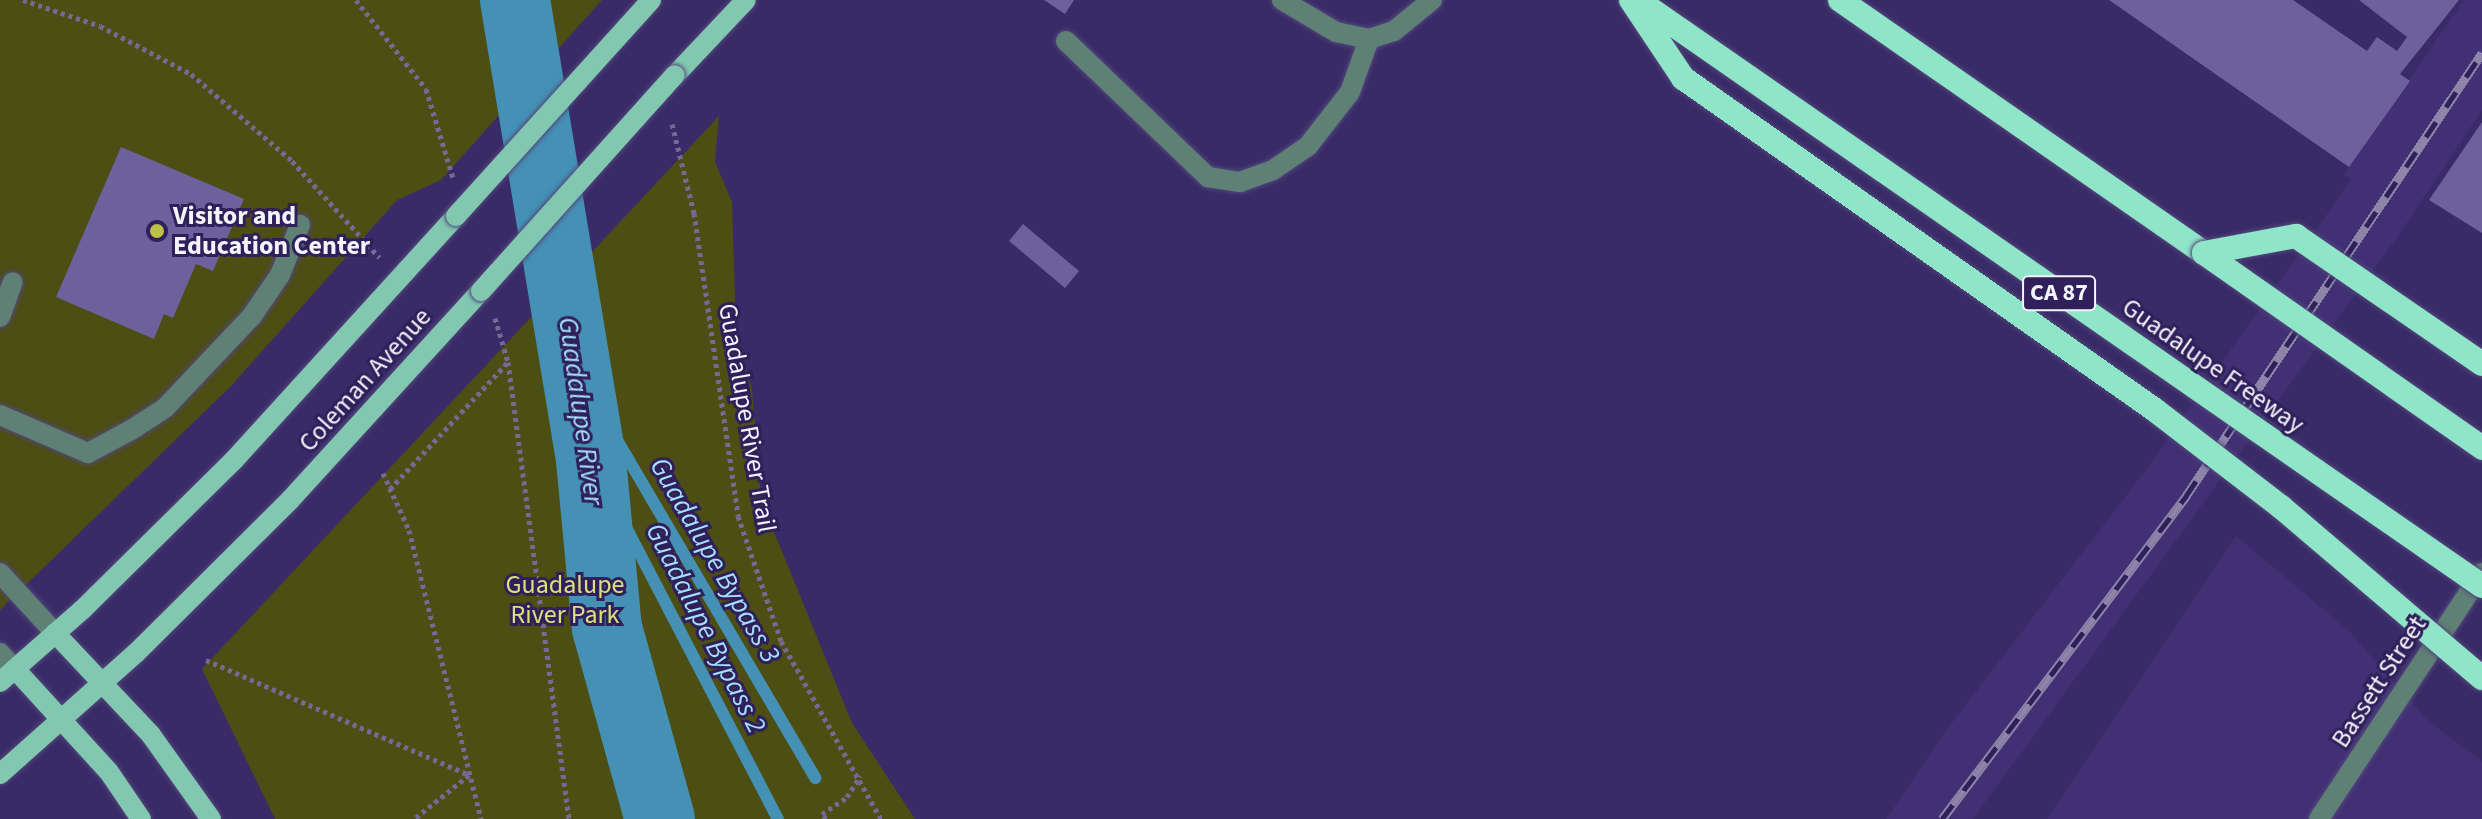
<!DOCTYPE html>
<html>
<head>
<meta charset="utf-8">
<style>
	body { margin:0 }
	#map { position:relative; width:2482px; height:819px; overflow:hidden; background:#392b67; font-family:"Source Sans 3",sans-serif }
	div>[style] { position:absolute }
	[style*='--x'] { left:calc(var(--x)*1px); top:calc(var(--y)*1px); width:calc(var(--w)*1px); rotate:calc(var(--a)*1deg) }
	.built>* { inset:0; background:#413074 }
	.green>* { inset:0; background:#4c4e14 }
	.stream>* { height:12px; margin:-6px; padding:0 6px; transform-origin:6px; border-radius:6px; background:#4491b5 }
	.river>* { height:70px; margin:-35px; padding:0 35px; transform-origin:35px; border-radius:35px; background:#4491b5 }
	.building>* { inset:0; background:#6c619d }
	.path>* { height:5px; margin-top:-2.5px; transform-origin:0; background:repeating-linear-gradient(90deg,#746a95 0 4px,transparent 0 8px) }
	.roads { filter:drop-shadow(0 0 2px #53477c) drop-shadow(0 0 2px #53477c) }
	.minor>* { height:20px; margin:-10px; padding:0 10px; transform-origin:10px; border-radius:10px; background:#5f8075 }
	.major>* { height:20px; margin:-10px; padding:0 10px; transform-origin:10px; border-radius:10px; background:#82c8b1 }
	.highway>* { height:24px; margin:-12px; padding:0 12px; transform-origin:12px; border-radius:12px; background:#8fe5c8 }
	.rail>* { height:9px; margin-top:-4.5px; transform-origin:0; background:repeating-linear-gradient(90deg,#2f205b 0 18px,#8d85a9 0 36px); box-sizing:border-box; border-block:2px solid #8d85a9 }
	.bridges { filter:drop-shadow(0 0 2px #53477c) drop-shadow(0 0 2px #53477c) }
	.major-bridge>* { height:20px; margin:-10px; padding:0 10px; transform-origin:10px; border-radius:10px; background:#82c8b1 }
	.highway-bridge>* { height:24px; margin:-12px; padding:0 12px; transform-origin:12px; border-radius:12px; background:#8fe5c8 }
	.dots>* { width:22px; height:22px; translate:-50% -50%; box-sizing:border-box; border:4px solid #2f205b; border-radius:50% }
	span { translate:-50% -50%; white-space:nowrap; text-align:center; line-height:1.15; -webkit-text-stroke:6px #2f205b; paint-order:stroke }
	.shield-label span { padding:2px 6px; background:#2f205b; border:2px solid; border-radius:6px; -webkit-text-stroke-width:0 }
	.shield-label { font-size:24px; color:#f3f3fa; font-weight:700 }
	.poi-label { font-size:26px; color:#f3f3fa; font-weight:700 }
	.left { translate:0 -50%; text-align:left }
	.street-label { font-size:26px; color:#f3f3fa }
	.park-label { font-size:26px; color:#dbe07d }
	.water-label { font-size:28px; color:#a4dffe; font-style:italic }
</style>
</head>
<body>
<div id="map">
	<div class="built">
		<i style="clip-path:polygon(2464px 0,2482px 0,2482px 110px,2398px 236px,1973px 819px,1886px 819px,1945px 732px,2148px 467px,2351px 180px,2344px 174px)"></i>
		<i style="clip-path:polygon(2236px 536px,2348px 630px,2428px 721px,2482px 761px,2482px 819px,2047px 819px)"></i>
	</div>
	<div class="green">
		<i style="clip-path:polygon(0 0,602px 0,441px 180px,397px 200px,232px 385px,0 610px)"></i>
		<i style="clip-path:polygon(719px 116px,715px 162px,732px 202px,736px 332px,752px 390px,761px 500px,852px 723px,915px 819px,275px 819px,202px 669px)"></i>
	</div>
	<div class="stream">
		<i style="--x:573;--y:365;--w:479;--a:59.6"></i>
		<i style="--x:591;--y:460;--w:405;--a:62.5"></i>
	</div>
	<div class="river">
		<i style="--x:515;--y:0;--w:466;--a:80.6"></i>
		<i style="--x:591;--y:460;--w:169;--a:84.6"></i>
		<i style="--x:607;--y:628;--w:198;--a:74.5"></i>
	</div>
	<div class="building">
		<i style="clip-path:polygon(1044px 0,1074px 0,1065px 14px)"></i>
		<i style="clip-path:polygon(2109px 0,2293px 0,2367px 51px,2377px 37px,2397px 51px,2407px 37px,2359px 0,2459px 0,2400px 74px,2410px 81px,2349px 167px)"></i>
		<i style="clip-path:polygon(2482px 122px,2482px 233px,2429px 200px)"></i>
		<i style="clip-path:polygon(121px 147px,244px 199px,213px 271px,196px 264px,173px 318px,164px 314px,154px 339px,56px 297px)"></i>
		<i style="clip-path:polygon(1023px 224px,1079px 271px,1065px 288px,1009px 241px)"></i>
	</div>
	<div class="path">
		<i style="--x:23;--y:0;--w:81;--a:18.7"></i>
		<i style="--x:100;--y:26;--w:103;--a:27.8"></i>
		<i style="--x:191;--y:74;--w:133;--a:40.7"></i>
		<i style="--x:292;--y:161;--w:130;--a:47.8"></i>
		<i style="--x:356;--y:0;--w:113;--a:51.8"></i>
		<i style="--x:426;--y:89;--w:93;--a:73.1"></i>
		<i style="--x:672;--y:124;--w:92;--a:76.1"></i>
		<i style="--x:694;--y:213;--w:306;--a:81.7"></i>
		<i style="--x:738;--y:516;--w:132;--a:71"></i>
		<i style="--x:781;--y:641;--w:204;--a:60.7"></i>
		<i style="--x:495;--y:318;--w:46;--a:73.5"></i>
		<i style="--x:508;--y:362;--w:461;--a:82.4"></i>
		<i style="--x:383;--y:473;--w:63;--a:65.5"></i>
		<i style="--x:409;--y:530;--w:298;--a:76"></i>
		<i style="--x:390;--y:489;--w:173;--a:-47.1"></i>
		<i style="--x:206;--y:660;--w:287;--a:23.6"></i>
		<i style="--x:469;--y:775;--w:70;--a:141.3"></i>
		<i style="--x:826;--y:819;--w:6;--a:-129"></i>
		<i style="--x:822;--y:814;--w:30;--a:-34"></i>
		<i style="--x:847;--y:797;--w:25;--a:-58"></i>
	</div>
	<div class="roads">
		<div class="minor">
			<i style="--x:1282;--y:0;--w:63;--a:30.7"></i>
			<i style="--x:1336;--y:32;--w:34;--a:12"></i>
			<i style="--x:1369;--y:39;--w:26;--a:-18"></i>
			<i style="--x:1394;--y:31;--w:49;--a:-39.2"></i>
			<i style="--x:1066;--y:41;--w:197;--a:43.8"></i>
			<i style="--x:1208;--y:177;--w:32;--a:9"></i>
			<i style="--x:1240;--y:182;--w:35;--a:-20"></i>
			<i style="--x:1273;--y:170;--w:42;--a:-34.4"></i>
			<i style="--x:1308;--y:146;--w:68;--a:-52.1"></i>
			<i style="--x:1350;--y:92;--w:56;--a:-70.3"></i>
			<i style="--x:0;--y:317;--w:37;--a:-70"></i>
			<i style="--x:0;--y:415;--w:96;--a:23.4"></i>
			<i style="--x:88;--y:453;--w:49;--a:-28.1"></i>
			<i style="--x:131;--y:430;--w:40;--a:-32.9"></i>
			<i style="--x:165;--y:408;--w:127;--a:-46.6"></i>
			<i style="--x:252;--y:316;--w:50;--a:-55.7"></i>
			<i style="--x:280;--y:275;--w:54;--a:-68.2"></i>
			<i style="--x:0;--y:573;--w:81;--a:47.5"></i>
			<i style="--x:0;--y:653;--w:22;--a:47"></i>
			<i style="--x:2319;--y:819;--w:295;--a:-56.5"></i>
		</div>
		<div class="major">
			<i style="--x:675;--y:75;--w:103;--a:-46.6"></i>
			<i style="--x:55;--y:633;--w:140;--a:46.7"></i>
			<i style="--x:151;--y:735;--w:103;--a:54.5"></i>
			<i style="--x:15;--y:669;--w:139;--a:47.6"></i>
			<i style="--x:109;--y:772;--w:57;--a:55.8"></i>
			<i style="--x:0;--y:682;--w:109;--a:-41.3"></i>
			<i style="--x:82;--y:610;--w:214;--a:-44.6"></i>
			<i style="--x:234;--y:460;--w:330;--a:-47.7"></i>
			<i style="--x:0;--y:774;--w:182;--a:-41.7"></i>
			<i style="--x:136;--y:653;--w:217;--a:-44.8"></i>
			<i style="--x:290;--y:500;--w:283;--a:-47.6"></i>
		</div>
		<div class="highway">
			<i style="--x:1840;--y:0;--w:443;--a:34.8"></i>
		</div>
	</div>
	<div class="rail">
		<i style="--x:1942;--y:819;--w:405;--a:-52.9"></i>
		<i style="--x:2186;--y:496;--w:533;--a:-56.25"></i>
	</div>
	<div class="bridges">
		<div class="major-bridge">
			<i style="--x:456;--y:216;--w:291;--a:-47.9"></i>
			<i style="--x:481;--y:291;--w:290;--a:-48.1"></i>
		</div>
		<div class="highway-bridge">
			<i style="--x:1631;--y:0;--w:94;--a:56.3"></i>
			<i style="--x:1683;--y:78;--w:577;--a:35.12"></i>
			<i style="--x:2155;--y:410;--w:159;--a:37.6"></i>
			<i style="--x:2281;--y:507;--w:264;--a:40.4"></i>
			<i style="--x:1639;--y:1;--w:1026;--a:34.76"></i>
			<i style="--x:2204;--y:253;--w:340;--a:35"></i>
			<i style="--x:2204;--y:253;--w:94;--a:-10.5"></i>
			<i style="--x:2296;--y:236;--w:226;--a:34.5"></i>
		</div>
	</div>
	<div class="dots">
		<i style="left:157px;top:231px;background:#bcc044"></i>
	</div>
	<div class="shield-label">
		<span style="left:2059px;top:293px">CA 87</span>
	</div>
	<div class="poi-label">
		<span class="left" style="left:173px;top:231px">Visitor and<br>Education Center</span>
	</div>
	<div class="street-label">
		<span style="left:2213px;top:366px;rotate:35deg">Guadalupe Freeway</span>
		<span style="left:365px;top:380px;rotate:-48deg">Coleman Avenue</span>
		<span style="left:747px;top:418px;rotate:80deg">Guadalupe River Trail</span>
		<span style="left:2379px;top:682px;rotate:-57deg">Bassett Street</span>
	</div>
	<div class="park-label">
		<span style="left:565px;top:600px">Guadalupe<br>River Park</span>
	</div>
	<div class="water-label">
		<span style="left:581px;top:411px;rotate:82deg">Guadalupe River</span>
		<span style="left:715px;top:560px;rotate:60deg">Guadalupe Bypass 3</span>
		<span style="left:706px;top:628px;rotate:63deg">Guadalupe Bypass 2</span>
	</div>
</div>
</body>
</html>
